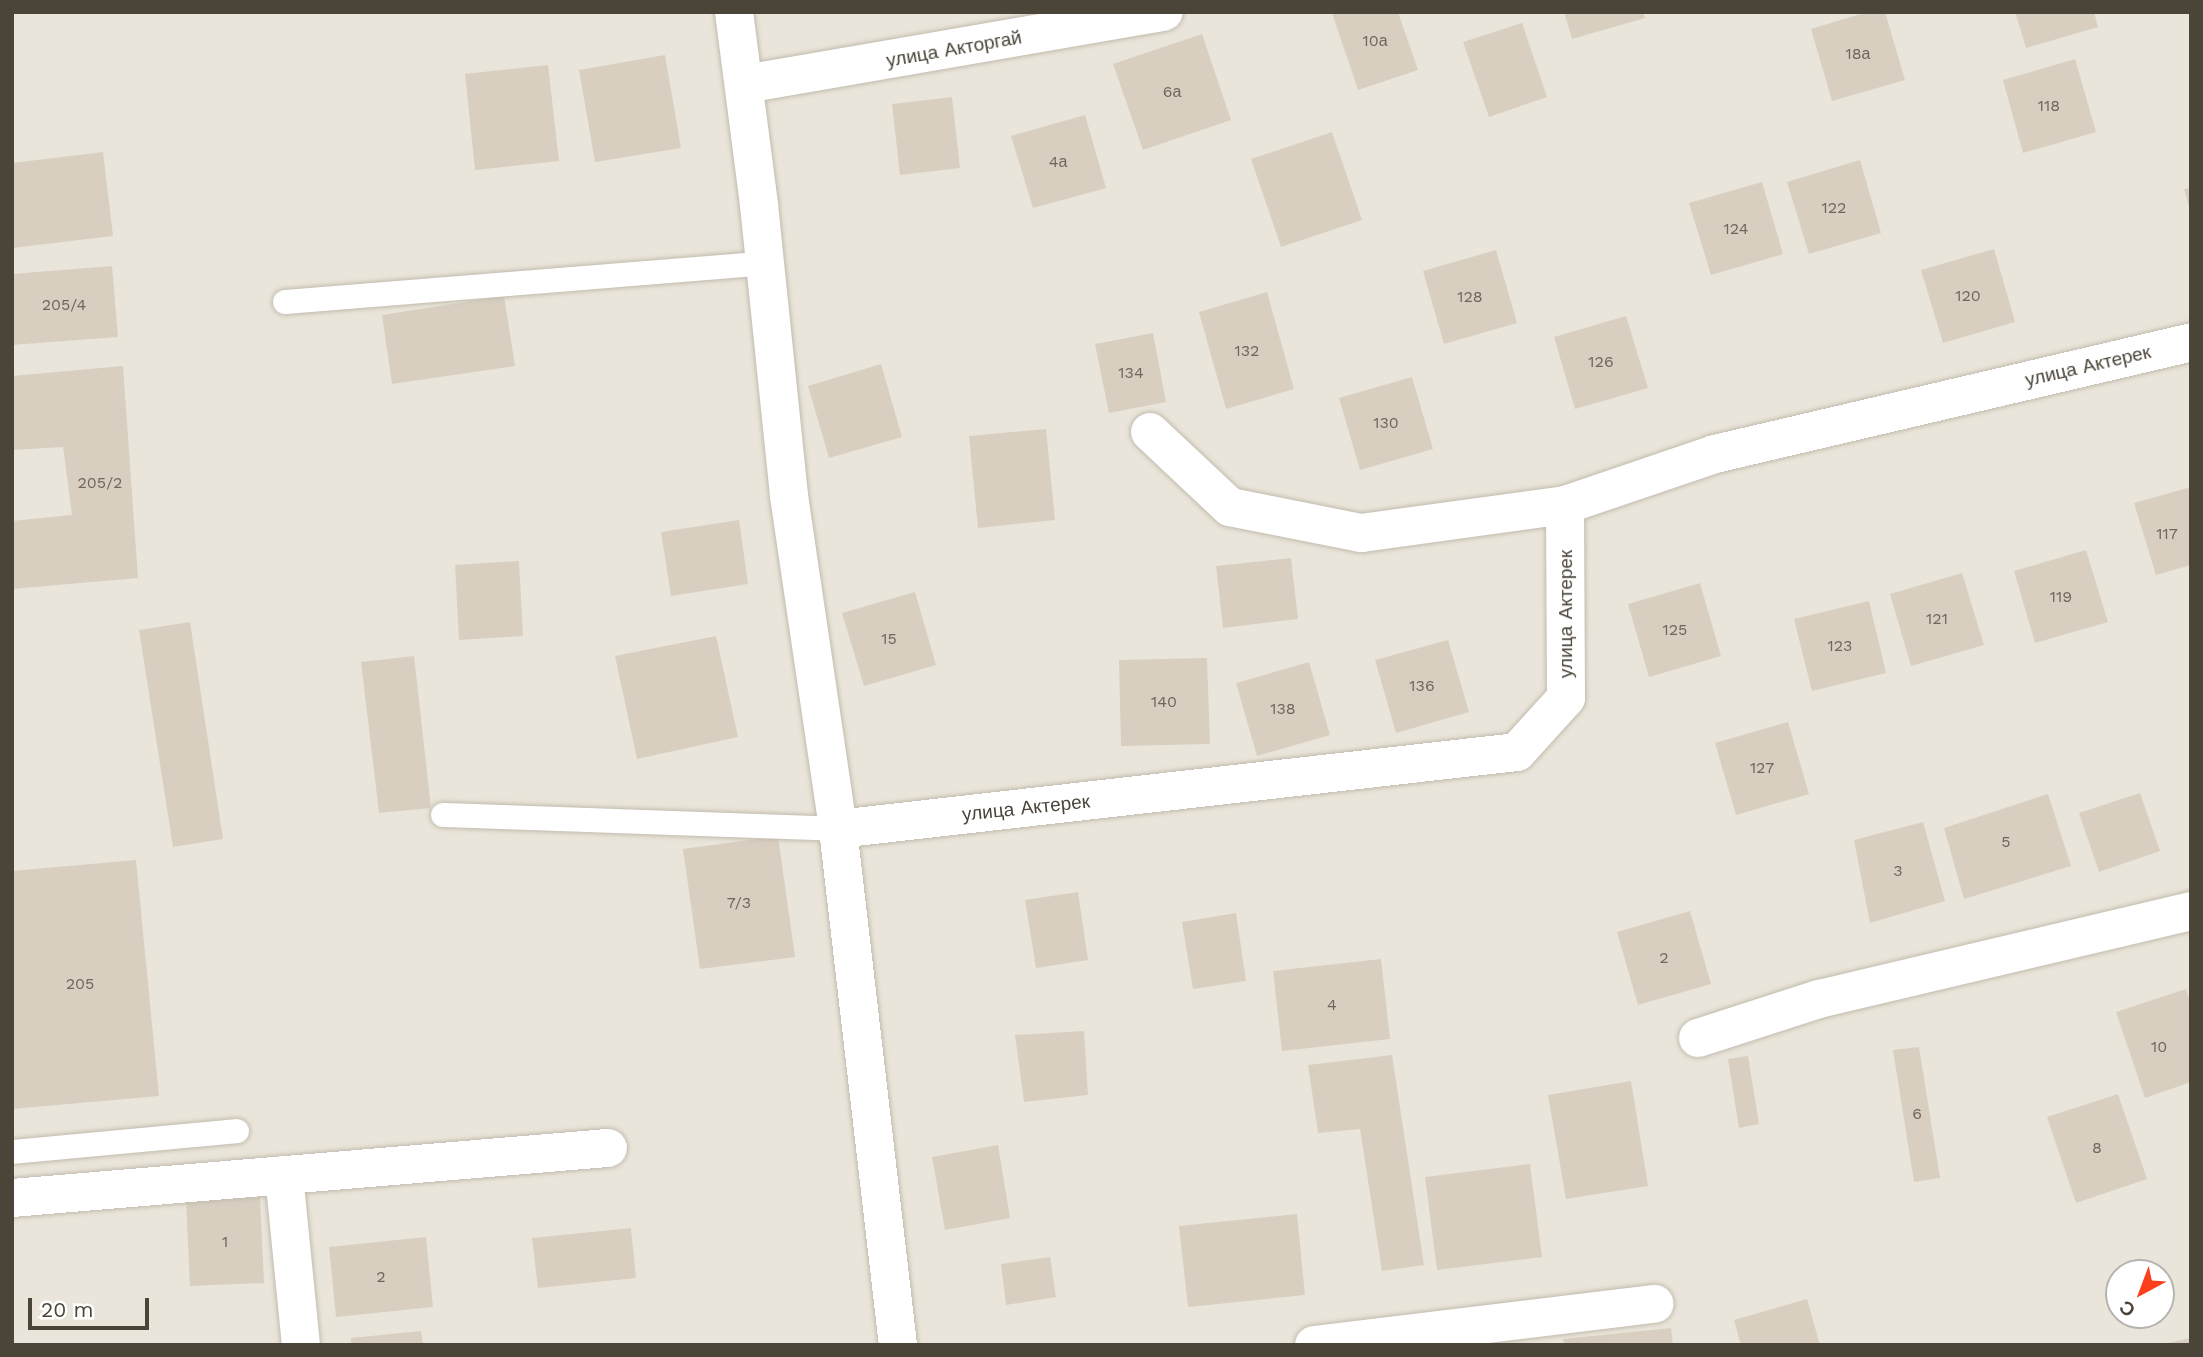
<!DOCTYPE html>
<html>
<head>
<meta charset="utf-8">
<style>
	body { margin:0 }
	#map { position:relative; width:2203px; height:1357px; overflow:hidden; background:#f6f3ec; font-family:"Work Sans",sans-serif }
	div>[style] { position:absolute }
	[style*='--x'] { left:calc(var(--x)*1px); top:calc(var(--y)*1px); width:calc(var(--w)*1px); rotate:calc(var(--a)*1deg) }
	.residential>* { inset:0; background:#eae5da }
	.building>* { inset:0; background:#d8cfc1 }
	.roads { filter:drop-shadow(0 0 2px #c2bbae) drop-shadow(0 0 2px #c2bbae) }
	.service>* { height:24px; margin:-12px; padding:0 12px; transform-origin:12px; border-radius:12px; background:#fff }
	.minor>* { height:38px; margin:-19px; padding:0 19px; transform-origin:19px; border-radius:19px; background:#fff }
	span { translate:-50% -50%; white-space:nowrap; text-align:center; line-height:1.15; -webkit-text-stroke:5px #fff; paint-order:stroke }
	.number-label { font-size:16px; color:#6e675b }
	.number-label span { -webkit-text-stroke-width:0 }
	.street-label { font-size:19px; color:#4b4439 }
	.frame { position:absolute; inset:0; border:14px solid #4b4439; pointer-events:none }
	.north { position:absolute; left:2105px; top:1259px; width:70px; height:70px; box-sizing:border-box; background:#fff; border:2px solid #b7b4b0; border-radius:50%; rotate:221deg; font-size:19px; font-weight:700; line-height:28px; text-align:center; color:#4b4439 }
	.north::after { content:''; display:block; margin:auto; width:24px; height:32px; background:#fc3f1d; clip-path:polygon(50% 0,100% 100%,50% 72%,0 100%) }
	.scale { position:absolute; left:28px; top:1298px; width:121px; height:32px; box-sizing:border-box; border:4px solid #4b4439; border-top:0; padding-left:9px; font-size:21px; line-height:24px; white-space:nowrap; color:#4b4439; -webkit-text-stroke:5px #fff; paint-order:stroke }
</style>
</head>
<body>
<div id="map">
	<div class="residential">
		<i style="clip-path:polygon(evenodd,12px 12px,2191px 12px,2191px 1345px,12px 1345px,12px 12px,2119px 1273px,2161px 1273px,2161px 1315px,2119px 1315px,2119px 1273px)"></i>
	</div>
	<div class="building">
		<i style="clip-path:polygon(1398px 12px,1418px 70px,1358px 90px,1332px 13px)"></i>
		<i style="clip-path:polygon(1564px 12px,1643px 12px,1645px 18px,1572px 39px)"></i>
		<i style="clip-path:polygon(1867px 12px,1885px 12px,1905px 80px,1832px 101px,1811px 29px)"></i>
		<i style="clip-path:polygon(2015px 12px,2094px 12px,2098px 27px,2026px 48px)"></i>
		<i style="clip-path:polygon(1522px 23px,1547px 97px,1489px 117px,1463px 42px)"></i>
		<i style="clip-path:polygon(1202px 34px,1231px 120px,1143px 150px,1113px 64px)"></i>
		<i style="clip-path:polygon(665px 55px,681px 148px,595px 162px,579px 70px)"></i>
		<i style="clip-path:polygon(2075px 59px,2096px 132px,2023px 153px,2003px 80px)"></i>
		<i style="clip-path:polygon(548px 65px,559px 161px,475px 170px,465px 74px)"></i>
		<i style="clip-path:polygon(952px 97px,960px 168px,900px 175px,892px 104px)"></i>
		<i style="clip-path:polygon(1085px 115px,1106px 188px,1033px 208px,1011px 136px)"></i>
		<i style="clip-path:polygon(1332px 132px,1362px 220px,1281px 247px,1251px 159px)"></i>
		<i style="clip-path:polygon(103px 152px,113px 236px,12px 248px,12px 163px)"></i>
		<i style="clip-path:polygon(1860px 160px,1881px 233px,1809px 254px,1787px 182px)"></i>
		<i style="clip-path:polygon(1762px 182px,1783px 254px,1711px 275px,1689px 203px)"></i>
		<i style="clip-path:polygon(2191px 188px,2191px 210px,2190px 210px,2184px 189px)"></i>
		<i style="clip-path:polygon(1994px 249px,2015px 322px,1943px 343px,1921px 270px)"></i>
		<i style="clip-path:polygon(1496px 250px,1517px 323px,1444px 344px,1423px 271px)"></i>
		<i style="clip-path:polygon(112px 266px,118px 337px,12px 345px,12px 274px)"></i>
		<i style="clip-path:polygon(1267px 292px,1294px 389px,1226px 409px,1199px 312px)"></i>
		<i style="clip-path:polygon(504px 296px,515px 366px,392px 384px,382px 315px)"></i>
		<i style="clip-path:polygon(1626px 316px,1648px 388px,1575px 409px,1554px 337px)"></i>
		<i style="clip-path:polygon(1153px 333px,1166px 402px,1109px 413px,1095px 344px)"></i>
		<i style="clip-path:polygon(881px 364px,902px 437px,829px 458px,808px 386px)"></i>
		<i style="clip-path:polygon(123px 366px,138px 578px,12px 589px,12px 521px,72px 515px,63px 447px,12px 450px,12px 376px)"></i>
		<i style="clip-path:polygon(1412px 377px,1433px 449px,1360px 470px,1339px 398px)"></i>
		<i style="clip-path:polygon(1046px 429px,1055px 520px,978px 528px,969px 436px)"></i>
		<i style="clip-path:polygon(2191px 487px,2191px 565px,2156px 575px,2134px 503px)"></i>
		<i style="clip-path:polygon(739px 520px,748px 584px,671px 596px,661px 532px)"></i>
		<i style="clip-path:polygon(2086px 550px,2108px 622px,2035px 643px,2014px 571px)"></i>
		<i style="clip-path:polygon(1291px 558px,1298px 619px,1223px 628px,1216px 566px)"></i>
		<i style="clip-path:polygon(519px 561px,523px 636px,459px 640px,455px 565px)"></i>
		<i style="clip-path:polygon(1962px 573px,1984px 645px,1911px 666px,1890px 594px)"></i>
		<i style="clip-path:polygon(1700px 583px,1721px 656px,1649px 677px,1628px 604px)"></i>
		<i style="clip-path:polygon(915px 592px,936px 665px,864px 686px,842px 613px)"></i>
		<i style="clip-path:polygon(1869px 601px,1886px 673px,1812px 691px,1794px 619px)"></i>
		<i style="clip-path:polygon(190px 622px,223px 839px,173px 847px,139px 630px)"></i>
		<i style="clip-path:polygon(716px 636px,738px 737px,637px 759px,615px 656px)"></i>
		<i style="clip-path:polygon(1448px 640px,1469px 712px,1396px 733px,1375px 660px)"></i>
		<i style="clip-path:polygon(414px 656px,431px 808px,379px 813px,361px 662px)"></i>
		<i style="clip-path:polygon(1207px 658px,1210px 744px,1121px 746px,1119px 660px)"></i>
		<i style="clip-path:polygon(1309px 662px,1330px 735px,1257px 756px,1236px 683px)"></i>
		<i style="clip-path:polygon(1788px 722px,1809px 794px,1736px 815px,1715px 743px)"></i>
		<i style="clip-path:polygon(2140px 793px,2160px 851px,2099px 872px,2079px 813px)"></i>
		<i style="clip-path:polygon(2048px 794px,2071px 866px,1964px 899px,1944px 828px)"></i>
		<i style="clip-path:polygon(1923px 822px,1945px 901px,1870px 923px,1854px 840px)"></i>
		<i style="clip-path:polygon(778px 836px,795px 957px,700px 969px,683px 849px)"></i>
		<i style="clip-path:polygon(136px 860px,159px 1096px,12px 1109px,12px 871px)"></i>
		<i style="clip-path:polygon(1078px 892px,1088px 960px,1036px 968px,1025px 900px)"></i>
		<i style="clip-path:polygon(1690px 911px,1711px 984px,1638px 1005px,1617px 932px)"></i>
		<i style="clip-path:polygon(1236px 913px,1246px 981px,1193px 989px,1182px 922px)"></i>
		<i style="clip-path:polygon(1381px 959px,1390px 1039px,1282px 1051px,1273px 971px)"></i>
		<i style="clip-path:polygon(2186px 989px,2191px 1004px,2191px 1082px,2145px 1098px,2116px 1012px)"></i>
		<i style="clip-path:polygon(1084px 1031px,1088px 1095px,1024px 1102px,1015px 1035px)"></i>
		<i style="clip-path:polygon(1919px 1047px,1940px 1178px,1914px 1182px,1893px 1050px)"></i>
		<i style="clip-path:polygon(1392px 1055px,1424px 1265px,1382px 1271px,1360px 1129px,1318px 1133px,1308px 1065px)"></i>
		<i style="clip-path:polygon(1748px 1056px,1759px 1124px,1739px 1128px,1728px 1059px)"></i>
		<i style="clip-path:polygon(1631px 1081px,1648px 1186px,1566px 1199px,1548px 1095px)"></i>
		<i style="clip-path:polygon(2118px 1094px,2147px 1179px,2076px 1203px,2047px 1117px)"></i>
		<i style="clip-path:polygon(998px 1145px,1010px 1218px,945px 1230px,932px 1157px)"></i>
		<i style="clip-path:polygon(1530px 1164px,1542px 1257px,1437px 1270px,1425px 1177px)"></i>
		<i style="clip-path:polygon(260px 1197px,264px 1283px,190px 1286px,186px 1201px)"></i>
		<i style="clip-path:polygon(1297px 1214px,1305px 1295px,1188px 1307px,1179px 1226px)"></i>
		<i style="clip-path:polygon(631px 1228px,636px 1278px,538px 1288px,532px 1238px)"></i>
		<i style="clip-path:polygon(426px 1237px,433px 1307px,336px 1317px,329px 1247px)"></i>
		<i style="clip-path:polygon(1050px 1257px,1056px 1297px,1006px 1305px,1001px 1264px)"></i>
		<i style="clip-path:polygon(1807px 1299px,1820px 1345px,1741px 1345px,1734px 1320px)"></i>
		<i style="clip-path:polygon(1671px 1328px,1673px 1345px,1564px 1345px,1563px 1339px)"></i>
		<i style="clip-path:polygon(421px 1331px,423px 1345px,351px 1345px,351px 1338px)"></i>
		<i style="clip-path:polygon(2191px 1338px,2191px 1345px,2163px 1345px,2163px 1344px)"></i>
	</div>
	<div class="roads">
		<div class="service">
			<i style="--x:285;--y:302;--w:482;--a:-4.6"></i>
			<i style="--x:443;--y:815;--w:395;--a:2"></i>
			<i style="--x:12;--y:1152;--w:226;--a:-5.3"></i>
		</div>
		<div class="minor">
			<i style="--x:734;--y:12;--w:195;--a:82.6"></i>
			<i style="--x:759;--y:205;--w:293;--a:84.1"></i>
			<i style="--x:789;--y:496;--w:337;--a:81.6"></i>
			<i style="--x:838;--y:829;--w:519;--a:83.37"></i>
			<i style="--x:745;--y:84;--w:425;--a:-9.8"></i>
			<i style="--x:1150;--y:432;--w:110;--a:43.2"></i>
			<i style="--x:1230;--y:507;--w:134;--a:11.2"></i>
			<i style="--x:1361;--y:533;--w:206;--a:-7.8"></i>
			<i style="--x:838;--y:829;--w:683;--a:-6.47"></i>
			<i style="--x:1517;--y:752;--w:73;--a:-47.8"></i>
			<i style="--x:1566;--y:698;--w:193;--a:-90.3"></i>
			<i style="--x:1565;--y:505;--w:158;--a:-18.8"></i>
			<i style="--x:1715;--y:454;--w:489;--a:-13.2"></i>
			<i style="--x:1698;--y:1038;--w:127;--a:-17.9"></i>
			<i style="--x:1819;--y:999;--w:382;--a:-13.3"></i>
			<i style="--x:284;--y:1175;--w:171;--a:84.3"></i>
			<i style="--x:12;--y:1198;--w:598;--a:-4.8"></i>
			<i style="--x:1314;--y:1345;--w:343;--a:-6.9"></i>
		</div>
	</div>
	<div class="number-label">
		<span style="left:1375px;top:41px">10а</span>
		<span style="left:1858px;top:54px">18а</span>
		<span style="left:1172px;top:92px">6а</span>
		<span style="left:2049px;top:106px">118</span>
		<span style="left:1058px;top:162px">4а</span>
		<span style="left:1834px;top:208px">122</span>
		<span style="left:1736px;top:229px">124</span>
		<span style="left:1968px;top:296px">120</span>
		<span style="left:1470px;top:297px">128</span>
		<span style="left:64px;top:305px">205/4</span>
		<span style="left:1247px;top:351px">132</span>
		<span style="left:1601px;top:362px">126</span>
		<span style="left:1131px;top:373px">134</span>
		<span style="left:1386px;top:423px">130</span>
		<span style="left:100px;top:483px">205/2</span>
		<span style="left:2167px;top:534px">117</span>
		<span style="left:2061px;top:597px">119</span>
		<span style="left:1937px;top:619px">121</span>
		<span style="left:1675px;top:630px">125</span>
		<span style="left:889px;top:639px">15</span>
		<span style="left:1840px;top:646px">123</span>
		<span style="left:1422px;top:686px">136</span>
		<span style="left:1164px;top:702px">140</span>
		<span style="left:1283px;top:709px">138</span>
		<span style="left:1762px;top:768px">127</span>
		<span style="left:2006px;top:842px">5</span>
		<span style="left:1898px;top:871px">3</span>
		<span style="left:739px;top:903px">7/3</span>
		<span style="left:1664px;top:958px">2</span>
		<span style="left:80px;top:984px">205</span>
		<span style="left:1332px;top:1005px">4</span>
		<span style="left:2159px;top:1047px">10</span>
		<span style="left:1917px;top:1114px">6</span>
		<span style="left:2097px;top:1148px">8</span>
		<span style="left:225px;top:1242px">1</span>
		<span style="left:381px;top:1277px">2</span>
	</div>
	<div class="street-label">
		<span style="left:954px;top:49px;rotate:-10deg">улица Акторгай</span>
		<span style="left:2088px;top:366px;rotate:-13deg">улица Актерек</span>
		<span style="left:1566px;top:614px;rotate:-90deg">улица Актерек</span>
		<span style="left:1026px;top:808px;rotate:-6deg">улица Актерек</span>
	</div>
	<div class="frame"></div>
	<div class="north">С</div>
	<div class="scale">20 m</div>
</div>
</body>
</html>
